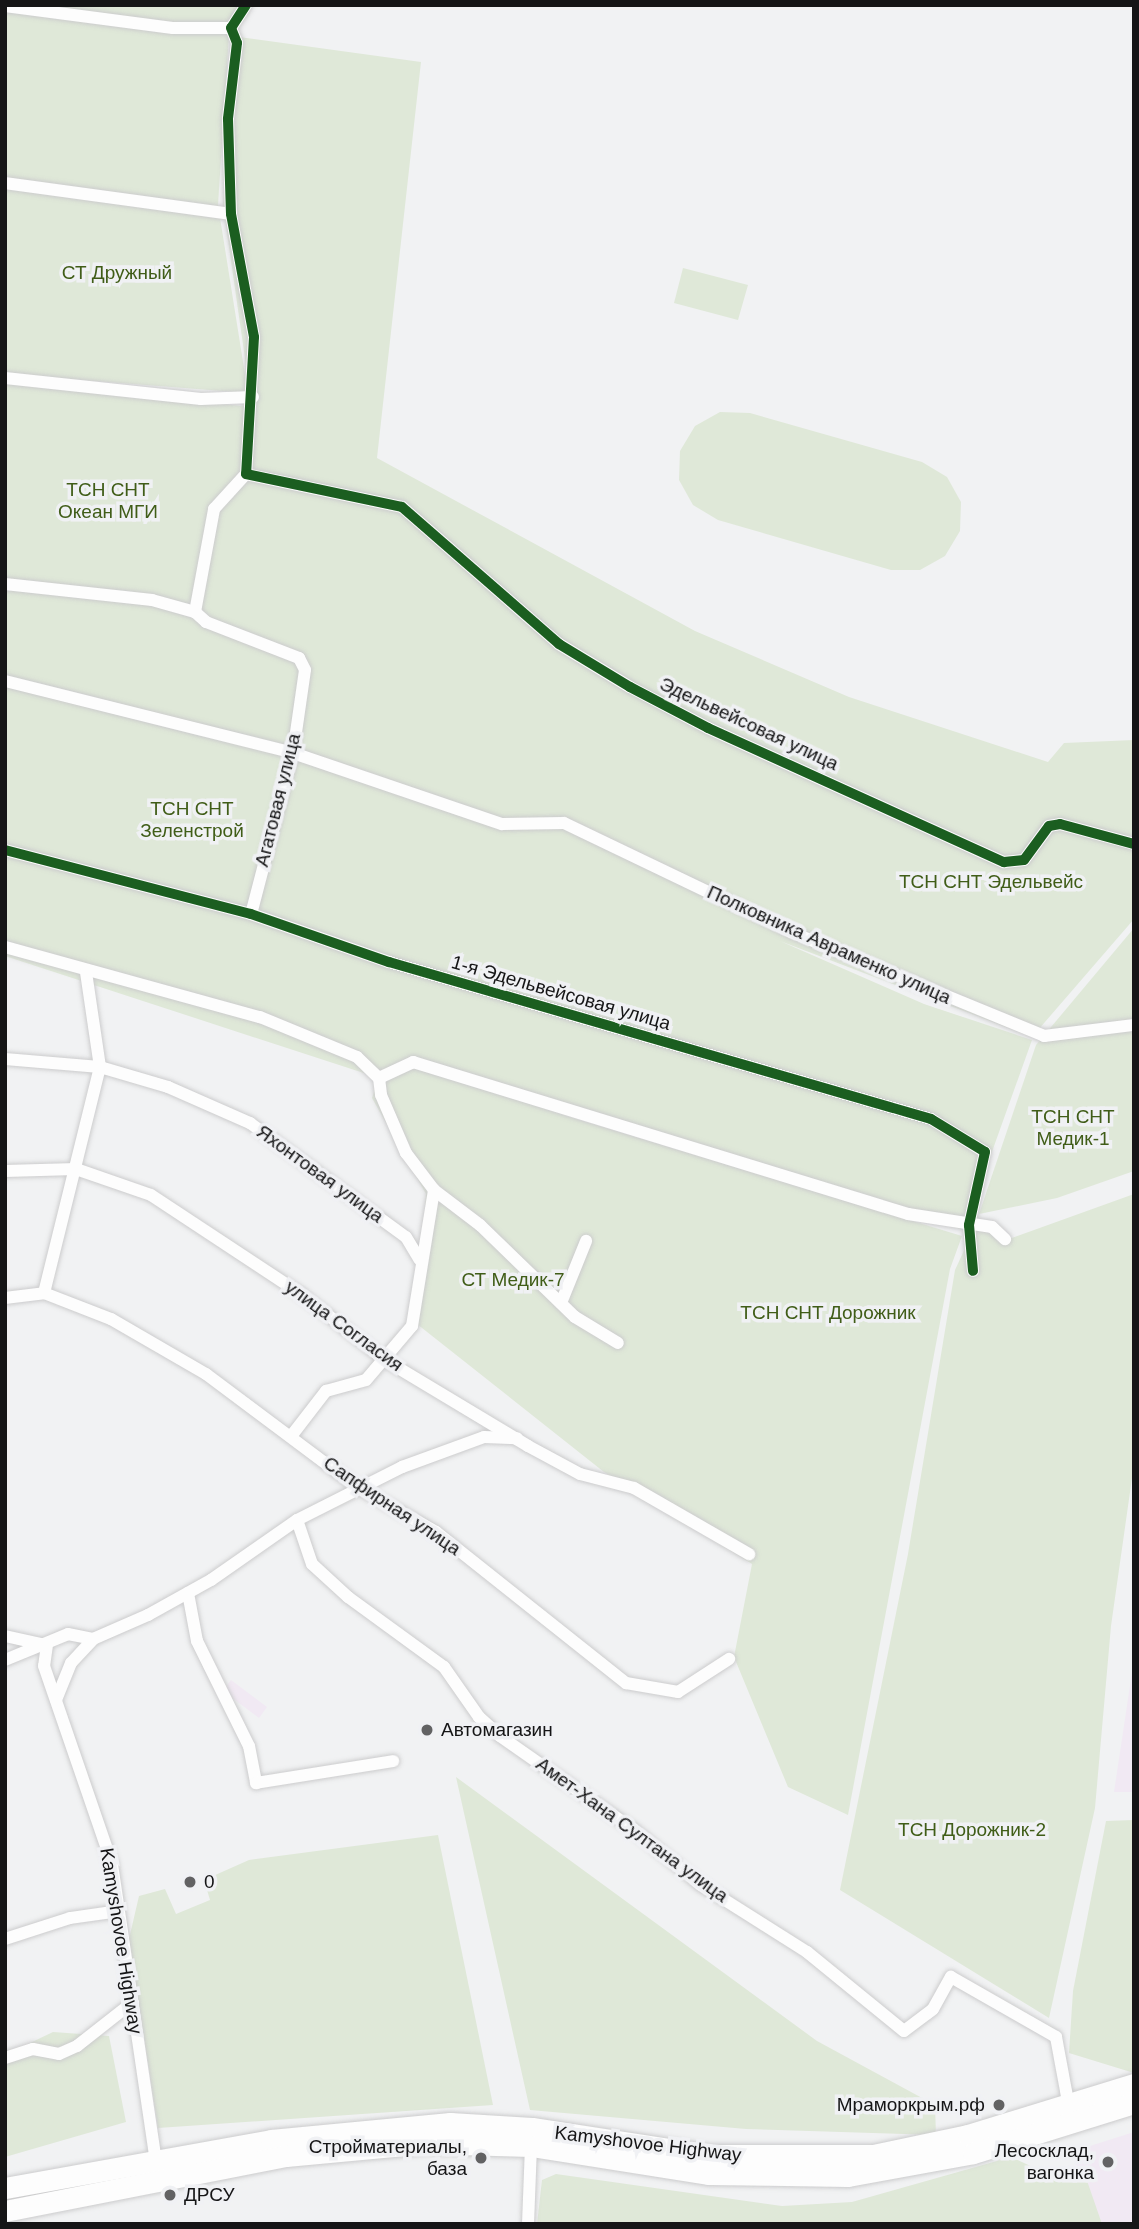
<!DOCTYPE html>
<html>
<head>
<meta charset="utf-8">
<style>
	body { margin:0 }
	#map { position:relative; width:1139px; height:2229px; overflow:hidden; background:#f1f2f3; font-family:Helvetica,sans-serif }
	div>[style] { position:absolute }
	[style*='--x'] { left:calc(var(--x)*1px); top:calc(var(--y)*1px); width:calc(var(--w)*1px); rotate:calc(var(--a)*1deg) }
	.industrial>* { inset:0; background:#f1e9f3 }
	.green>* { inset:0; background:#dfe8d8 }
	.roads { filter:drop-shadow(0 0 2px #cccccd) drop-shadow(0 0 2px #cccccd) }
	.minor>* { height:12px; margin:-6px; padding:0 6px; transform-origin:6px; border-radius:6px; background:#fdfdfd }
	.primary>* { height:21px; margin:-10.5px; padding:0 10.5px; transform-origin:10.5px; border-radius:10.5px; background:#fdfdfd }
	.cycleway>* { height:10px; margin:-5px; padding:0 5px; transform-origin:5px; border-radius:5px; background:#1b5e20 }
	.dots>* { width:19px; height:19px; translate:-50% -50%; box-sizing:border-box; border:4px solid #f0f1f4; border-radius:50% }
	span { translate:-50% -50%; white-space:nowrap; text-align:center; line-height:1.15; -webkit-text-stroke:7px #f0f1f4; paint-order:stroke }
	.park-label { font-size:19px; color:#405d18 }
	.street-label { font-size:19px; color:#151516 }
	.poi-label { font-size:19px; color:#151516 }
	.left { translate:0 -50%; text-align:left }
	.right { translate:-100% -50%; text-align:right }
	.frame { position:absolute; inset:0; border:7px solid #151516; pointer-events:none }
</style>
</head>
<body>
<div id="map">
	<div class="industrial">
		<i style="clip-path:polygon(1134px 1659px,1134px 1792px,1114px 1792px)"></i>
		<i style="clip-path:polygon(231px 1680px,267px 1707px,259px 1718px,223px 1691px)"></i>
		<i style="clip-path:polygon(1134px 2132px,1134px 2224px,1098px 2224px,1071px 2152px)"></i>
	</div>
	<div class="green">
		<i style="clip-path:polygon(5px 5px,246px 5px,229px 35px,218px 205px,248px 393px,5px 374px)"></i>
		<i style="clip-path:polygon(239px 37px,421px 62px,377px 458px,695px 631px,849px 697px,1048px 762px,1064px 743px,1134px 740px,1134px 919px,1032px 1037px,780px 941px,924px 1004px,1032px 1040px,964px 1230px,540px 1108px,962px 1236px,950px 1269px,848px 1815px,788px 1787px,734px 1657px,752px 1564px,604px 1472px,417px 1324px,426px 1194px,372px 1098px,379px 1078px,5px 956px,5px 382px,252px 407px,223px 205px)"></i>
		<i style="clip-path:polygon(683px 268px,748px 285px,738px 320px,674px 303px)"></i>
		<i style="clip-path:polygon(720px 412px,750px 413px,922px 462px,947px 477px,961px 502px,960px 531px,945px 556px,920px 570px,891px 570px,718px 520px,693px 505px,679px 480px,680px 451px,695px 426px)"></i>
		<i style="clip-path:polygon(1134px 928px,1134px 1171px,1057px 1198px,979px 1214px,1036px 1045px)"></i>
		<i style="clip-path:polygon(1134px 1194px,1134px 1464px,1111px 1626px,1095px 1808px,1049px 2018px,840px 1890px,908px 1554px,955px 1270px,974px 1229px,992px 1231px,1001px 1242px)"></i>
		<i style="clip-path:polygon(456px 1777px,817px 2041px,935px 2105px,936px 2135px,746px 2129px,530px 2110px)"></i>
		<i style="clip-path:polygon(1134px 1820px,1134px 2073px,1069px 2053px,1073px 1991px,1106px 1821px)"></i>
		<i style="clip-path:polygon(438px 1835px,493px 2105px,158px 2128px,129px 1939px,139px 1896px,165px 1889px,176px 1914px,210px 1900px,204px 1880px,249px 1860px)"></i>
		<i style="clip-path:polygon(53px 2032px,109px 2036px,126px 2122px,5px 2157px,5px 2055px)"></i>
		<i style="clip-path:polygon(1011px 2157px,1054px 2177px,1084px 2172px,1102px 2224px,537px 2224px,542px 2180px,556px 2174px,782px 2206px,852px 2202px)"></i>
	</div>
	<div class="roads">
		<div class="minor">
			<i style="--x:246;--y:5;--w:27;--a:123"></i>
			<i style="--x:231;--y:28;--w:16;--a:68"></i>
			<i style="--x:237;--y:43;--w:77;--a:96.8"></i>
			<i style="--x:228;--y:119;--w:95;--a:88.2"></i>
			<i style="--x:231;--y:214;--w:125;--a:79.4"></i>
			<i style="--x:254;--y:337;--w:137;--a:93.3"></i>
			<i style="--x:246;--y:474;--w:159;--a:11.9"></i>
			<i style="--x:402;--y:507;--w:208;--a:41.1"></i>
			<i style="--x:559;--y:644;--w:83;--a:31.2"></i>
			<i style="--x:630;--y:687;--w:88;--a:27.7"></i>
			<i style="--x:708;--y:728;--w:325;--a:24.4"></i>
			<i style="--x:1004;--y:862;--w:20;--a:-6"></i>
			<i style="--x:1024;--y:860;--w:42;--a:-53.7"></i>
			<i style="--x:1049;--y:826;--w:11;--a:-10"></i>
			<i style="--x:1060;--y:824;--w:77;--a:15.1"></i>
			<i style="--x:5;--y:6;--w:169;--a:7.5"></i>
			<i style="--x:173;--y:28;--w:58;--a:0"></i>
			<i style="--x:5;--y:183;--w:228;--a:7.8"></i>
			<i style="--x:5;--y:378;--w:197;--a:6.1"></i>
			<i style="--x:201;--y:399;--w:52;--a:-2.2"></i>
			<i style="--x:5;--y:584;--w:148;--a:6.2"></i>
			<i style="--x:152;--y:600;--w:45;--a:15.6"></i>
			<i style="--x:195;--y:612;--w:15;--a:42"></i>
			<i style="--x:206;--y:622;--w:100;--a:21.2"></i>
			<i style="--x:299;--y:658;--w:13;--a:63"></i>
			<i style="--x:305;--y:670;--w:84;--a:98.2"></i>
			<i style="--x:293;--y:753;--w:166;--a:104.6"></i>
			<i style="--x:195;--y:612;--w:105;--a:-79.5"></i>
			<i style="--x:214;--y:509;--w:47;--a:-47.6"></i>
			<i style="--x:5;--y:681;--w:297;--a:14"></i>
			<i style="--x:293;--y:753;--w:221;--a:18.8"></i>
			<i style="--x:502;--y:824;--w:62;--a:-0.9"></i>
			<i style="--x:564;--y:823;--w:252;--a:25.6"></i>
			<i style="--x:791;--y:932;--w:274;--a:22.3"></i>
			<i style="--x:1044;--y:1036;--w:91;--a:-7"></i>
			<i style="--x:5;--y:850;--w:254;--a:14.6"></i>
			<i style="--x:251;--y:914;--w:146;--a:19.2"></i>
			<i style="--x:389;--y:962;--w:564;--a:16.15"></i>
			<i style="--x:931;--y:1119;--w:63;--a:31.4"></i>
			<i style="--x:985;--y:1152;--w:75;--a:102.4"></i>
			<i style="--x:969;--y:1225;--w:46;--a:85"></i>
			<i style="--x:5;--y:947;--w:264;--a:15.4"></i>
			<i style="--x:260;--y:1017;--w:105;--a:22.4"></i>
			<i style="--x:357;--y:1057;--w:30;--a:44"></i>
			<i style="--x:5;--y:1059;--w:95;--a:4.8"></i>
			<i style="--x:100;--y:1067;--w:71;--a:16.4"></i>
			<i style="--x:168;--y:1087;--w:90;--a:23.7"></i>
			<i style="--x:250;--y:1123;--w:193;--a:36.2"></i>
			<i style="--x:406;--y:1237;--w:26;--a:59"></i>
			<i style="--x:379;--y:1078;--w:38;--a:-25"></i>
			<i style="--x:413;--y:1062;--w:518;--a:17.07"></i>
			<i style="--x:908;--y:1214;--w:85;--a:8.8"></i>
			<i style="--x:992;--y:1227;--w:18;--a:43"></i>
			<i style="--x:379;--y:1078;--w:17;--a:83"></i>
			<i style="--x:381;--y:1095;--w:63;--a:66.7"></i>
			<i style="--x:406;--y:1153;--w:46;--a:52.9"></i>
			<i style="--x:434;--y:1190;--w:58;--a:37.3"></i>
			<i style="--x:480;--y:1225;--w:132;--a:44.1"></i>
			<i style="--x:575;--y:1317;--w:50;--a:31.2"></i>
			<i style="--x:5;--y:1171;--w:71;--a:-1.6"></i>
			<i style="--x:76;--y:1169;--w:79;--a:19.1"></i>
			<i style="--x:151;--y:1195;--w:180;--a:33.4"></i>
			<i style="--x:301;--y:1294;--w:107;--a:38.2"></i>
			<i style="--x:385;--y:1360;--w:167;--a:31"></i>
			<i style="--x:528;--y:1446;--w:59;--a:28.3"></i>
			<i style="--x:580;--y:1474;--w:56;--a:14.5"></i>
			<i style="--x:634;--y:1488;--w:133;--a:29.9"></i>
			<i style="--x:44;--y:1293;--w:233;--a:-76.1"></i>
			<i style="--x:100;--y:1067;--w:96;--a:-98.4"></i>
			<i style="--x:5;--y:1298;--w:39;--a:-7"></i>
			<i style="--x:44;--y:1293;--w:72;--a:21.2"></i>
			<i style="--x:111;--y:1319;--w:110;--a:30.1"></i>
			<i style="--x:206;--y:1374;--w:189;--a:36.8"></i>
			<i style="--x:357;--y:1487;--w:91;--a:29.7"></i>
			<i style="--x:436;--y:1532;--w:243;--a:38.5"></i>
			<i style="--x:626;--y:1683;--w:53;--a:9.8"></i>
			<i style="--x:678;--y:1692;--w:61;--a:-32.9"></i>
			<i style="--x:561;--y:1303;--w:67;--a:-68"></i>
			<i style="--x:292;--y:1435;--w:56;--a:-52.3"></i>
			<i style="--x:326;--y:1391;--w:41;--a:-15.4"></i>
			<i style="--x:366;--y:1380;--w:71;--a:-49.6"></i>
			<i style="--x:412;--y:1326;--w:138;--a:-80.8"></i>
			<i style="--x:297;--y:1520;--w:46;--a:71.2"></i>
			<i style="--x:312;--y:1564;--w:49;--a:42.5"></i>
			<i style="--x:348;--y:1597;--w:119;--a:36.1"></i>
			<i style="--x:444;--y:1667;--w:61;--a:55"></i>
			<i style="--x:479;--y:1717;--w:28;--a:42"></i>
			<i style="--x:500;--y:1736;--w:162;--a:35"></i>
			<i style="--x:633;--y:1829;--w:88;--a:39.5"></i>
			<i style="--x:701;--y:1885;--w:125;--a:32.3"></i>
			<i style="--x:807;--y:1952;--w:125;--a:39.2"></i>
			<i style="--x:904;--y:2031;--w:36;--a:-37"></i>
			<i style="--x:933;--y:2009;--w:37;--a:-61"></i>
			<i style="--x:951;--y:1977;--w:121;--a:29.7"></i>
			<i style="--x:1056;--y:2037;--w:71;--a:79.5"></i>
			<i style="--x:188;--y:1593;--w:49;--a:79.4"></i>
			<i style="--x:197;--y:1641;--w:117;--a:63.7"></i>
			<i style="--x:249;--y:1746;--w:38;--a:79"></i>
			<i style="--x:256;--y:1783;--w:139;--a:-9.1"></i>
			<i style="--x:5;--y:1636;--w:42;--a:12.4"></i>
			<i style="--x:47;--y:1645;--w:21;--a:98"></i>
			<i style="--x:44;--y:1666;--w:209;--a:71"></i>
			<i style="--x:112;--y:1864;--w:301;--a:81.6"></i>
			<i style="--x:5;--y:1660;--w:68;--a:-22.4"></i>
			<i style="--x:68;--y:1634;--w:25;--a:11"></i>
			<i style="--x:93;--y:1639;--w:60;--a:-23.6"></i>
			<i style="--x:148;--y:1615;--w:72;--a:-29.1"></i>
			<i style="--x:211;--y:1580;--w:105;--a:-34.9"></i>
			<i style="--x:297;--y:1520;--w:118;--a:-26.8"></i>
			<i style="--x:402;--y:1467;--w:87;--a:-20.1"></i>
			<i style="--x:484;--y:1437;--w:33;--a:2"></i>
			<i style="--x:56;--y:1700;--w:40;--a:-68"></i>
			<i style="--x:71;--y:1663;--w:33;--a:-47"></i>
			<i style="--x:5;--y:1939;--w:68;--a:-17.9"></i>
			<i style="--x:70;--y:1918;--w:49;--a:-8.1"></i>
			<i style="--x:5;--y:2058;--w:29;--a:-18"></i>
			<i style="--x:33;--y:2049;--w:26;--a:11"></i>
			<i style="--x:59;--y:2054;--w:20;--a:-24"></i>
			<i style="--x:77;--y:2046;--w:71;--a:-38.2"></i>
			<i style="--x:528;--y:2224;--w:78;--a:-87.8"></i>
		</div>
		<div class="primary">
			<i style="--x:5;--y:2188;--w:270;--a:-10.2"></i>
			<i style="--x:271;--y:2140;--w:180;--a:-5.4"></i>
			<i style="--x:450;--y:2123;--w:82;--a:3.5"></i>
			<i style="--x:532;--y:2128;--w:179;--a:8.7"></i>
			<i style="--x:709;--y:2155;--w:164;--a:0"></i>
			<i style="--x:873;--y:2155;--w:97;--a:-11.9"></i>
			<i style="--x:968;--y:2135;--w:174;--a:-17.1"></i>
			<i style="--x:5;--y:2211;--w:286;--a:-11.1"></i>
			<i style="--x:286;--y:2156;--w:140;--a:-5.3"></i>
			<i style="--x:425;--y:2143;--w:106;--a:1.6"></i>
			<i style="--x:531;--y:2146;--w:179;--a:9"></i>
			<i style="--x:708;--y:2174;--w:140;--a:0.8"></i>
			<i style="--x:848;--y:2176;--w:127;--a:-10.4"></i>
			<i style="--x:973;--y:2153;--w:169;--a:-17.3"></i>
		</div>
	</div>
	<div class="cycleway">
		<i style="--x:246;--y:5;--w:27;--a:123"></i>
		<i style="--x:231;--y:28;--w:16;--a:68"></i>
		<i style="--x:237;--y:43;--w:77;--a:96.8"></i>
		<i style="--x:228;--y:119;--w:95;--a:88.2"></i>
		<i style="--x:231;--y:214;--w:125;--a:79.4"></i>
		<i style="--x:254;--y:337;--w:137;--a:93.3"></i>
		<i style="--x:246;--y:474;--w:159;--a:11.9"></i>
		<i style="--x:402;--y:507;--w:208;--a:41.1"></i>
		<i style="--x:559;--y:644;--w:83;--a:31.2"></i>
		<i style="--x:630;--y:687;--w:88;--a:27.7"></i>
		<i style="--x:708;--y:728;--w:325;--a:24.4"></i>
		<i style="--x:1004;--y:862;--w:20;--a:-6"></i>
		<i style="--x:1024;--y:860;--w:42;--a:-53.7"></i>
		<i style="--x:1049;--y:826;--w:11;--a:-10"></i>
		<i style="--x:1060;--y:824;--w:77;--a:15.1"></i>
		<i style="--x:5;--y:850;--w:254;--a:14.6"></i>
		<i style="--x:251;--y:914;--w:146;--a:19.2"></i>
		<i style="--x:389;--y:962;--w:564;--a:16.15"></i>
		<i style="--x:931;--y:1119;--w:63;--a:31.4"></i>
		<i style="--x:985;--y:1152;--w:75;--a:102.4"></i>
		<i style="--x:969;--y:1225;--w:46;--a:85"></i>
	</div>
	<div class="dots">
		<i style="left:427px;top:1730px;background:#626263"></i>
		<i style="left:190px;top:1882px;background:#626263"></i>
		<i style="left:999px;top:2105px;background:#626263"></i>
		<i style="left:481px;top:2158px;background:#626263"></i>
		<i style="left:1108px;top:2162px;background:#626263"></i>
		<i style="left:170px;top:2195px;background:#626263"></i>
	</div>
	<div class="park-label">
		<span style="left:117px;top:273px">СТ Дружный</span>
		<span style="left:108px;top:501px">ТСН СНТ<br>Океан МГИ</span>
		<span style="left:192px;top:820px">ТСН СНТ<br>Зеленстрой</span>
		<span style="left:991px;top:882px">ТСН СНТ Эдельвейс</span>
		<span style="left:1073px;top:1128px">ТСН СНТ<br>Медик-1</span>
		<span style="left:513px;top:1280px">СТ Медик-7</span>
		<span style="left:828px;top:1313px">ТСН СНТ Дорожник</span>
		<span style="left:972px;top:1830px">ТСН Дорожник-2</span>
	</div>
	<div class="street-label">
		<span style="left:749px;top:724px;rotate:25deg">Эдельвейсовая улица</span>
		<span style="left:278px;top:800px;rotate:-76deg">Агатовая улица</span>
		<span style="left:829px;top:945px;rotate:24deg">Полковника Авраменко улица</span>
		<span style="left:561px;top:993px;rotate:16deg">1-я Эдельвейсовая улица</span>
		<span style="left:320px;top:1174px;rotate:36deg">Яхонтовая улица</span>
		<span style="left:344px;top:1326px;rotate:36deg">улица Согласия</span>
		<span style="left:392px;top:1506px;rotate:34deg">Сапфирная улица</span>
		<span style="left:632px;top:1830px;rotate:36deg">Амет-Хана Султана улица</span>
		<span style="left:121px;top:1941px;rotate:81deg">Kamyshovoe Highway</span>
		<span style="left:648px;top:2144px;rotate:7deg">Kamyshovoe Highway</span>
	</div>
	<div class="poi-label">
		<span class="left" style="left:441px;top:1730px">Автомагазин</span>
		<span class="left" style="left:204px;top:1882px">0</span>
		<span class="right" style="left:985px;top:2105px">Мраморкрым.рф</span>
		<span class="right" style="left:467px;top:2158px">Стройматериалы,<br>база</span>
		<span class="right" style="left:1094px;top:2162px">Лесосклад,<br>вагонка</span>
		<span class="left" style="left:184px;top:2195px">ДРСУ</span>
	</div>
	<div class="frame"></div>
</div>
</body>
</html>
